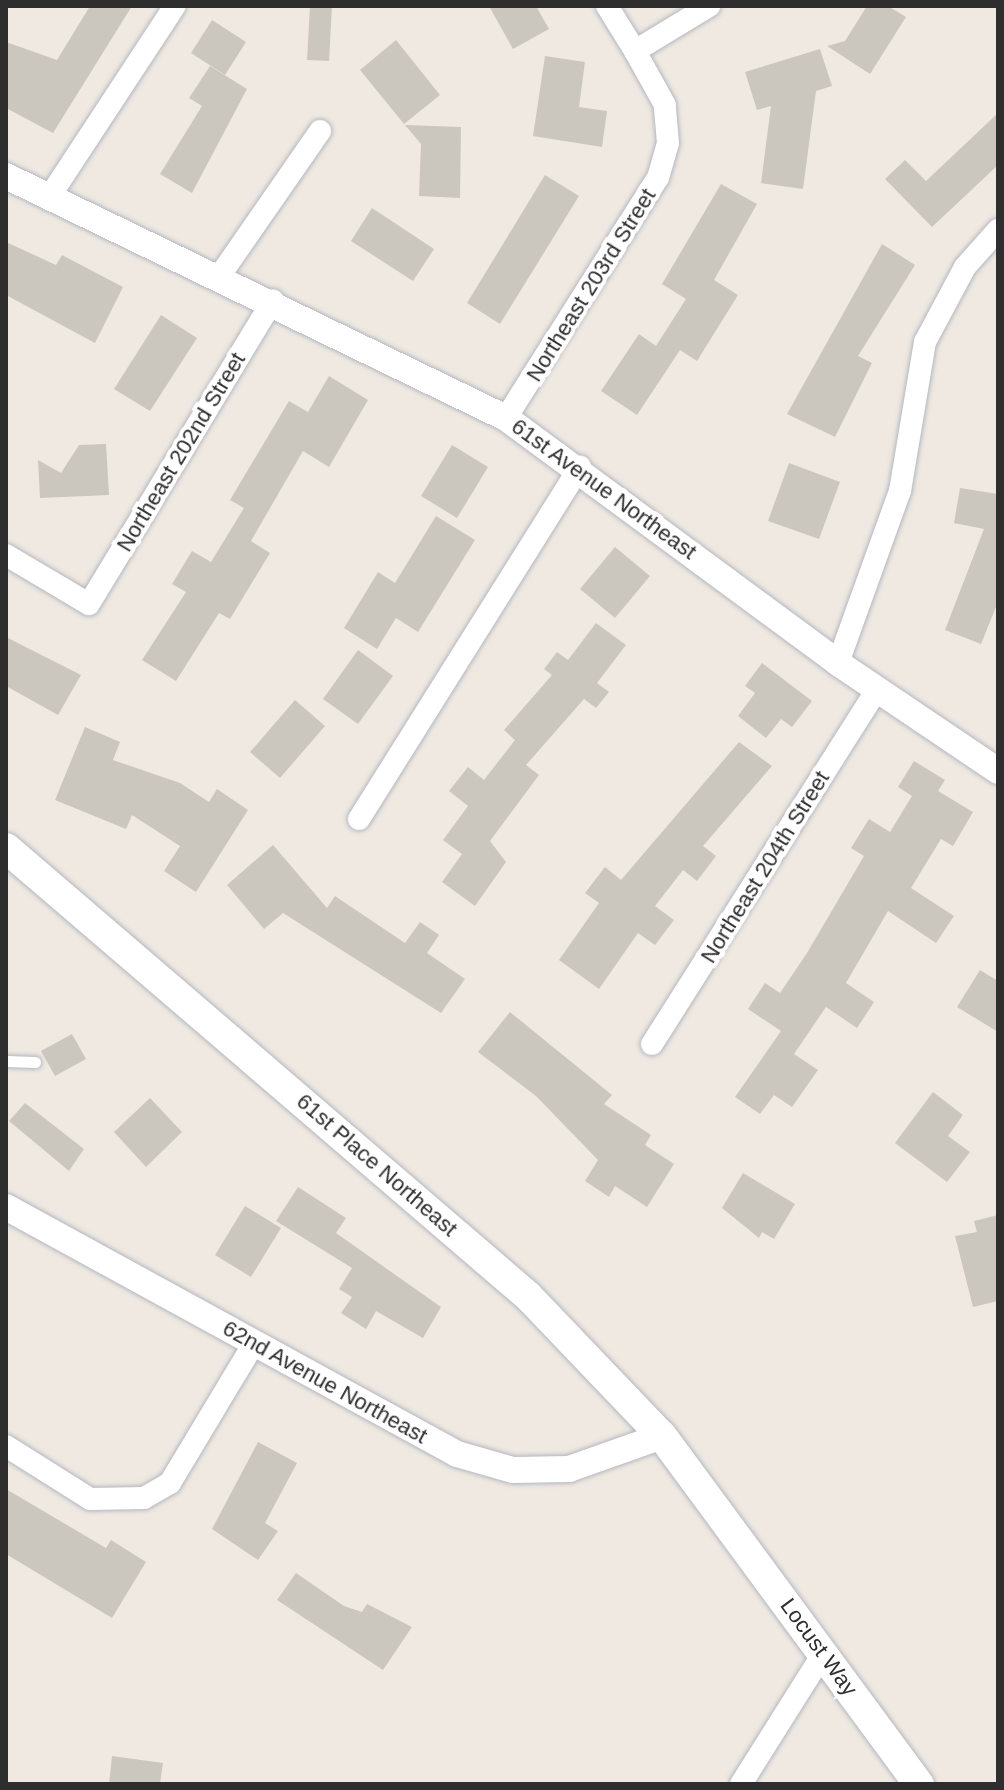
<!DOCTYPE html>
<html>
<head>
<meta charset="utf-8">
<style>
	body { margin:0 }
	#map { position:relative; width:1004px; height:1790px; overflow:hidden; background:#efe9e1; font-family:Helvetica,sans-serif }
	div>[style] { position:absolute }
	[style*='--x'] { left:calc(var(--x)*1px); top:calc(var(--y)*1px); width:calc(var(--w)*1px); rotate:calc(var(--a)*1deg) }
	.building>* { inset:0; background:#cbc7bf }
	.roads { filter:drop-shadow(0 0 2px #b4b7c1) drop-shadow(0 0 2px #b4b7c1) }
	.service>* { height:11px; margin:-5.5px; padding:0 5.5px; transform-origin:5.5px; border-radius:5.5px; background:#fff }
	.minor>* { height:22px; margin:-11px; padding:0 11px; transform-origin:11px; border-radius:11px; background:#fff }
	.tertiary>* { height:26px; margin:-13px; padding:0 13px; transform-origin:13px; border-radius:13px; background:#fff }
	.secondary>* { height:30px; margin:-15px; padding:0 15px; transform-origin:15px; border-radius:15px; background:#fff }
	span { translate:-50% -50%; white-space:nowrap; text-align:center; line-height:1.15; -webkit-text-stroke:8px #fff; paint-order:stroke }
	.street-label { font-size:22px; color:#2e2e2e }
	.frame { position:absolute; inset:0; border:8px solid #2e2e2e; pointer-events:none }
</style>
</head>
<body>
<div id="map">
	<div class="building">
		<i style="clip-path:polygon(90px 6px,132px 6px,53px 133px,6px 108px,6px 42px,57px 60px)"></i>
		<i style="clip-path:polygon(310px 6px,332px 6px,329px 61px,307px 60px)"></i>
		<i style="clip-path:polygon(489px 6px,536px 6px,549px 29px,513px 49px)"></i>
		<i style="clip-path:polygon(867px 6px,888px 6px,906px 17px,870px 74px,827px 46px,845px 41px)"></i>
		<i style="clip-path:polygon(212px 20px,246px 42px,225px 75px,191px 53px)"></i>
		<i style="clip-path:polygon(396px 40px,440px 95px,404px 124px,360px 70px)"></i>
		<i style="clip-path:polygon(820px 49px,832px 86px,816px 91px,803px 189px,761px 183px,771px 106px,757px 110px,745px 72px)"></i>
		<i style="clip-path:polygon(545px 56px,585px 62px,579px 107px,607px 111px,602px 147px,533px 136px)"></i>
		<i style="clip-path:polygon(210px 66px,247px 89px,192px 193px,160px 174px,202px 106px,189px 98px)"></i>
		<i style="clip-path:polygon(998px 113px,998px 165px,932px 227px,885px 179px,905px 160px,926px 181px)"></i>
		<i style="clip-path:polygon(405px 125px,461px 127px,460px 198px,419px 196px,421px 144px)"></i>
		<i style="clip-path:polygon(545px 175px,579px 196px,500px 324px,467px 303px)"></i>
		<i style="clip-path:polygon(721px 184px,757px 204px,714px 280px,738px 295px,697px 361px,680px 350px,637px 415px,601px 391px,639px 334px,656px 346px,686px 299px,662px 284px)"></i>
		<i style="clip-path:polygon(372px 208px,434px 249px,413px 281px,351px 241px)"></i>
		<i style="clip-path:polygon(6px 242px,56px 265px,62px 255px,123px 287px,95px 343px,6px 295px)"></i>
		<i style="clip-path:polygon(882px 244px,915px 265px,858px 356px,872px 363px,835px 437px,787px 414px)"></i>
		<i style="clip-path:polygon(161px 315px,197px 338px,150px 411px,114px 389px)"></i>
		<i style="clip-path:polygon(329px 376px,368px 400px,329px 467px,303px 451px,251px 541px,270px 553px,230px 619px,219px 613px,176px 681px,142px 660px,186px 592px,172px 584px,192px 551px,211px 562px,244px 508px,230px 500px,289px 401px,308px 412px)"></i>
		<i style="clip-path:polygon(106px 444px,109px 495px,40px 498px,38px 460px,61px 473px,79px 445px)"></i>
		<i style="clip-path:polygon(452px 445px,488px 467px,457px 518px,421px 496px)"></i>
		<i style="clip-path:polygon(789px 463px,840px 482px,819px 539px,768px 521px)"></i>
		<i style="clip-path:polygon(960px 488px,998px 494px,998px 602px,981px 644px,945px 630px,984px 529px,954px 523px)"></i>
		<i style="clip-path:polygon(436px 516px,475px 540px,418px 632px,396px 618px,377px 649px,344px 628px,378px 572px,395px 583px)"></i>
		<i style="clip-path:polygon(615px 547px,650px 576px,615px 618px,580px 589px)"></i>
		<i style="clip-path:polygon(596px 623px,626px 645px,597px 683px,609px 692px,596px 708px,584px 699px,526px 765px,539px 775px,490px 841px,506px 862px,475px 906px,442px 882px,462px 854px,443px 840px,468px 806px,449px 791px,468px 767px,484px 780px,515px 740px,504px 730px,552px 675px,544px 669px,557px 652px,568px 660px)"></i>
		<i style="clip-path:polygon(6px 637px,81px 675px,58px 715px,6px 686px)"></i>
		<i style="clip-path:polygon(358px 650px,393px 676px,358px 724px,323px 699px)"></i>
		<i style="clip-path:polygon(762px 663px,812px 701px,792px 727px,781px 719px,766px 738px,738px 716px,755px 693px,745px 686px)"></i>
		<i style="clip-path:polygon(295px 700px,325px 726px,280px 778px,250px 752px)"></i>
		<i style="clip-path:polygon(85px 727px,120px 742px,113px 760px,180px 783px,209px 802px,217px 789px,248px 810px,196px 892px,164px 871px,180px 846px,132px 815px,126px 829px,55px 800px)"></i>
		<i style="clip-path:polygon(739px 742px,772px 766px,703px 846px,716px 856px,697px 881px,683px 870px,655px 906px,674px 920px,655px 945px,638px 933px,599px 989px,559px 960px,599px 903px,585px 893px,605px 867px,621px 880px)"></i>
		<i style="clip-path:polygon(914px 761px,945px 780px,938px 791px,973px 812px,953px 846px,941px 839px,911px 888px,954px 916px,936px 943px,888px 911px,846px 983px,874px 1002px,857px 1028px,826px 1007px,794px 1054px,818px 1070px,792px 1107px,774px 1095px,760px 1114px,735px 1097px,781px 1031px,748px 1009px,765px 983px,780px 993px,807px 953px,864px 856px,851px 848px,869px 819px,890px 832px,912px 796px,898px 787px)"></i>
		<i style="clip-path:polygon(273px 845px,327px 908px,335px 896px,405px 943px,420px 922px,439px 935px,427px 953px,465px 979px,441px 1013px,283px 913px,264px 929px,227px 885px)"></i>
		<i style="clip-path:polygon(980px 970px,998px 981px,998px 1032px,957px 1007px)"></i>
		<i style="clip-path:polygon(510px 1012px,612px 1095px,604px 1104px,651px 1135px,645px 1145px,674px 1164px,647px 1207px,615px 1186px,609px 1197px,585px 1181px,598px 1160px,536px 1096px,478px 1052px)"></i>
		<i style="clip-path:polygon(72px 1034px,86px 1059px,55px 1076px,41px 1051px)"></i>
		<i style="clip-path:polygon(933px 1092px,963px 1115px,948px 1136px,970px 1152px,947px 1182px,895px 1143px)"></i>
		<i style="clip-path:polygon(150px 1098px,182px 1132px,146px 1167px,114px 1132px)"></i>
		<i style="clip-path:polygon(25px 1103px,84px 1149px,69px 1171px,9px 1121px)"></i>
		<i style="clip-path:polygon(743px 1173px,795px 1204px,774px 1239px,762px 1232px,759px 1238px,722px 1208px)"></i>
		<i style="clip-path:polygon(298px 1187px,346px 1218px,336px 1233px,441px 1307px,423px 1338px,376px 1311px,366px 1329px,341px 1313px,352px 1297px,339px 1289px,352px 1268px,276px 1221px)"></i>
		<i style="clip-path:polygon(245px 1206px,281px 1228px,251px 1277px,215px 1255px)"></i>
		<i style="clip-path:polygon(998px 1215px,998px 1301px,973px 1307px,955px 1236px,977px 1232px,974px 1221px)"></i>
		<i style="clip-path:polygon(258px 1442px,297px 1463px,265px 1523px,278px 1531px,258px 1560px,212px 1529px)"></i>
		<i style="clip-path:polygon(6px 1489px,106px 1548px,111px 1540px,146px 1562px,112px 1618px,6px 1554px)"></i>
		<i style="clip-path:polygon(296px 1573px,344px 1606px,362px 1612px,367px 1604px,412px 1627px,383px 1670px,277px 1600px)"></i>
		<i style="clip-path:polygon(112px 1756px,163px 1763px,160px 1784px,109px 1784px)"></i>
	</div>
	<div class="roads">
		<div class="service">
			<i style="--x:6;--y:1061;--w:29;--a:2"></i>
		</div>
		<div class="minor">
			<i style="--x:607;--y:6;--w:53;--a:58.1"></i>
			<i style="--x:50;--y:196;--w:227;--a:-56.7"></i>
			<i style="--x:221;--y:274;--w:174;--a:-55.3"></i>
			<i style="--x:506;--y:418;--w:284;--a:-57.7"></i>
			<i style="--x:658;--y:178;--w:36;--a:-74"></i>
			<i style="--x:668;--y:143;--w:38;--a:-95"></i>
			<i style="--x:665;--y:105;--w:62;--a:-119.1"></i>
			<i style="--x:635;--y:51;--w:87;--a:-31.3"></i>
			<i style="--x:6;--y:555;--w:96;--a:30.6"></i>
			<i style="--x:89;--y:604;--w:355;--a:-58.8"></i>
			<i style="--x:838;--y:663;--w:183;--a:-70.2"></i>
			<i style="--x:900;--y:491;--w:151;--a:-80.5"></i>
			<i style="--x:925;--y:342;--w:85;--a:-61.9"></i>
			<i style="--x:965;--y:267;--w:50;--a:-48.3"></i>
			<i style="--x:359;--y:819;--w:416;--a:-57.9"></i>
			<i style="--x:652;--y:1044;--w:420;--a:-57.6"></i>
			<i style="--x:6;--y:1446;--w:99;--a:32.2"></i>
			<i style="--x:90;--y:1499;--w:54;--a:-1.1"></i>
			<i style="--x:144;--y:1498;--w:30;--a:-30"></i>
			<i style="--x:170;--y:1483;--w:163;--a:-59"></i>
			<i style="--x:741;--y:1784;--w:154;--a:-57.8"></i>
		</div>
		<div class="tertiary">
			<i style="--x:6;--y:176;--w:555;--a:25.83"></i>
			<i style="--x:506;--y:418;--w:413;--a:36.4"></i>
			<i style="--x:838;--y:663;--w:193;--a:34"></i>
			<i style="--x:6;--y:1207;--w:514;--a:28.71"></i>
			<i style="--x:457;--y:1454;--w:58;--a:15.9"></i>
			<i style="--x:513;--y:1470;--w:56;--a:-1"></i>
			<i style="--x:569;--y:1469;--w:99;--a:-19.5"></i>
		</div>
		<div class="secondary">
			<i style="--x:6;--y:848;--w:688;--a:40.64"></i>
			<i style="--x:528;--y:1296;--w:194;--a:46.3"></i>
			<i style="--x:662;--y:1436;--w:433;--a:53.6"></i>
		</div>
	</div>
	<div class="street-label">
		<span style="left:591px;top:285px;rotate:-58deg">Northeast 203rd Street</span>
		<span style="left:181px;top:452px;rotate:-59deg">Northeast 202nd Street</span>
		<span style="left:604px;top:489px;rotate:36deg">61st Avenue Northeast</span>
		<span style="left:765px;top:867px;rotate:-58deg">Northeast 204th Street</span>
		<span style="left:377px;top:1165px;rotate:41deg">61st Place Northeast</span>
		<span style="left:325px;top:1382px;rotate:29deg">62nd Avenue Northeast</span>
		<span style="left:819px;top:1647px;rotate:54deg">Locust Way</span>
	</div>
	<div class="frame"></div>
</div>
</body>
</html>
